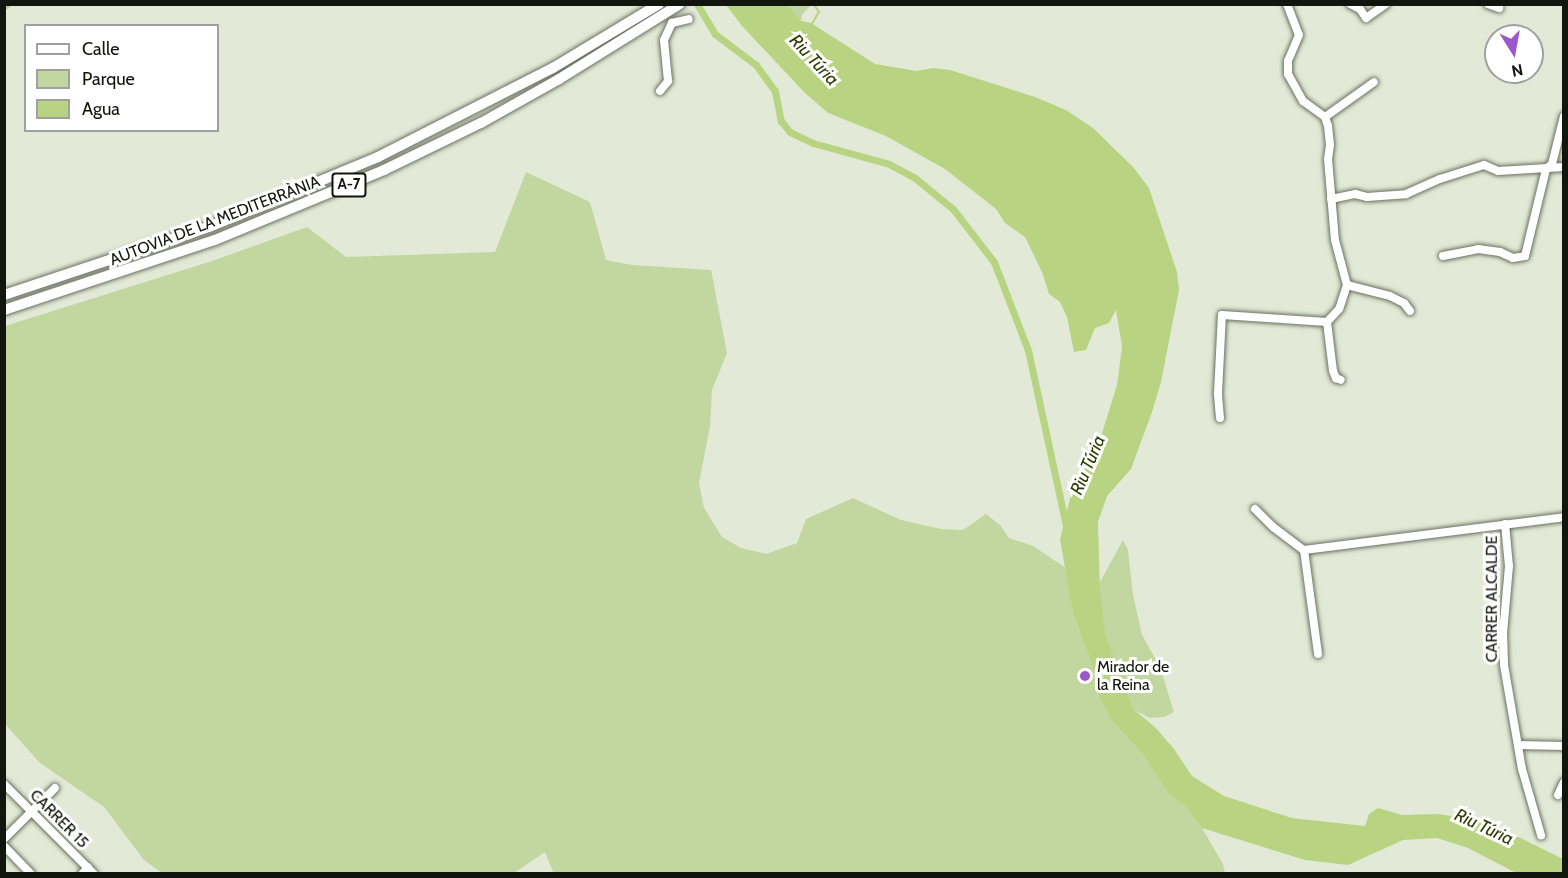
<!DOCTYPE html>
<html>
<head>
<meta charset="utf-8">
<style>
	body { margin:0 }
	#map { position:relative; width:1568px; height:878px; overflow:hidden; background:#e2ead7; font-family:Cabin,sans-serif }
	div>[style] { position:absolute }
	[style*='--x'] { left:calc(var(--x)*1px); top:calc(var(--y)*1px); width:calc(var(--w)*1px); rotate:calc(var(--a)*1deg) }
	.green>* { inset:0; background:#c2d6a0 }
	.water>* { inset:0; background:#b8d482 }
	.stream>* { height:1.5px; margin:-0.75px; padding:0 0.75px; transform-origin:0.75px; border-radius:0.75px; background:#b8d482 }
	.canal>* { height:7px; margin:-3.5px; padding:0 3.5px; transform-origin:3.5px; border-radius:3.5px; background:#b8d482 }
	.roads { filter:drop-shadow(0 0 2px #6b7160) drop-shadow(0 0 2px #6b7160) }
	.minor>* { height:8px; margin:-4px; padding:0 4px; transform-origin:4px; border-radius:4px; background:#fff }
	.highway>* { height:10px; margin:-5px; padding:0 5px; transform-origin:5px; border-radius:5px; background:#fff }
	.dots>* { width:16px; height:16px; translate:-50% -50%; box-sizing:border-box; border:3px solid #fff; border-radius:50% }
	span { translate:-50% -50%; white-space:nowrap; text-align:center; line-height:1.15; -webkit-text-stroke:6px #fff; paint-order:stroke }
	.shield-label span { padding:2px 4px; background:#fff; border:2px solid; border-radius:4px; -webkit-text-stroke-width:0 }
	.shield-label { font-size:15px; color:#12140e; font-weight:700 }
	.street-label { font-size:16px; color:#12140e }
	.poi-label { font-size:16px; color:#12140e }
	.left { translate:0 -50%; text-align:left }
	.water-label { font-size:18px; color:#2d3d00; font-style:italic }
	.frame { position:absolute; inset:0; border:6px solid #12140e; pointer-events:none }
	.legend { position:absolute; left:24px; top:24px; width:195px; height:108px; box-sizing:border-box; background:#fff; border:2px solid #a0a19f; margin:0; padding:8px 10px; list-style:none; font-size:18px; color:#12140e }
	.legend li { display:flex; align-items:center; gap:12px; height:30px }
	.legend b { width:30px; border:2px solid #a0a19f }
	.north { position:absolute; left:1484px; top:24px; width:60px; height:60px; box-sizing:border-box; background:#fff; border:2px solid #a0a19f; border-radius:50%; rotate:169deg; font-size:16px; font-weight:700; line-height:24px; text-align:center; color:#12140e }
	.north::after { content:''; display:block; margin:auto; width:21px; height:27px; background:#9c57cc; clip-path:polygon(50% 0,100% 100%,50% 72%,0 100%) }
</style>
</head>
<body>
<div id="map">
	<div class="green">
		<i style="clip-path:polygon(788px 5px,811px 5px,802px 15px,801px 21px)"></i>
		<i style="clip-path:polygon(526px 172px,590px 202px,606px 260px,632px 265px,711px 270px,727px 353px,712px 390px,710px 426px,699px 483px,704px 508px,722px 537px,741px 548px,766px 554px,797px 543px,806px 519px,853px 498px,901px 520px,941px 529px,963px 530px,986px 514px,1000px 525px,1009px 538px,1033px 546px,1066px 568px,1073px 613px,1092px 665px,1099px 697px,1112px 721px,1143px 755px,1168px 793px,1185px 806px,1202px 828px,1223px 864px,1225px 873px,554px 874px,545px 852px,514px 873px,162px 873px,144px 860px,104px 807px,40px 763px,5px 724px,5px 326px,212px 261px,307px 227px,346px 257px,495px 252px)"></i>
		<i style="clip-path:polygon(1123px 540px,1128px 550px,1133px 595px,1142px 635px,1160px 667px,1174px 712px,1164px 717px,1150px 718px,1128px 707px,1108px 660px,1095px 591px)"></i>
	</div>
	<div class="water">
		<i style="clip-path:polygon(726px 5px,788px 5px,801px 21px,811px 23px,875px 64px,917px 71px,933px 68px,950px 70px,1035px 97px,1066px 110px,1093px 128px,1133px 167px,1149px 188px,1177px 272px,1179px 290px,1161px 382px,1152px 412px,1131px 469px,1107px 496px,1098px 522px,1100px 590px,1105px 634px,1133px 709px,1155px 727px,1174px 749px,1192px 776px,1224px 796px,1292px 818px,1365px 826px,1369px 814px,1378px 808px,1402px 815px,1438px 814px,1470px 819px,1500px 828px,1563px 859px,1563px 873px,1516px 873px,1468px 848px,1437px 838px,1403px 840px,1348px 865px,1305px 860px,1202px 828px,1185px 806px,1168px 793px,1143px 755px,1112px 721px,1099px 697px,1092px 665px,1073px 613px,1060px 539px,1071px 495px,1098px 446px,1117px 385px,1122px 347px,1116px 310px,1109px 323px,1095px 328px,1086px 350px,1074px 352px,1067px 317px,1060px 302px,1049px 294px,1042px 272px,1025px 237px,1005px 223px,996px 209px,945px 169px,886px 136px,828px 113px,805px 93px,742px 26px)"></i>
	</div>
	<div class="stream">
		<i style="--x:812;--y:24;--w:14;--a:-60"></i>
		<i style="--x:819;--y:12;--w:10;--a:-127"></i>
	</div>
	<div class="canal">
		<i style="--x:697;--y:4;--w:35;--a:59"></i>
		<i style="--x:715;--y:34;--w:51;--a:37.1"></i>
		<i style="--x:756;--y:65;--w:32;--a:54"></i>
		<i style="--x:775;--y:91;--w:31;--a:79"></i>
		<i style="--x:781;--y:121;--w:14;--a:51"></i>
		<i style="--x:790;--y:132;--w:25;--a:26"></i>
		<i style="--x:813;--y:143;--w:79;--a:15.4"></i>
		<i style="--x:889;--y:164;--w:30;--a:28"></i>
		<i style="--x:915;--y:178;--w:49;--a:39.2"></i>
		<i style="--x:953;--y:209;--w:67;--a:52.3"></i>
		<i style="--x:994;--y:262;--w:94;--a:68.9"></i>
		<i style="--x:1028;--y:350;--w:184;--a:77.8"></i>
		<i style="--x:4;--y:6;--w:4;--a:-34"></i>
	</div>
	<div class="roads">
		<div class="minor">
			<i style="--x:1287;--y:4;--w:33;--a:69"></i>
			<i style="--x:1299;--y:35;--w:28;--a:113"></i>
			<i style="--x:1288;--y:61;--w:13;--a:90"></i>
			<i style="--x:1288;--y:74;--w:31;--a:61"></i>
			<i style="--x:1303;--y:101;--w:27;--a:36"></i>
			<i style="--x:1325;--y:117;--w:9;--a:72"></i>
			<i style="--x:1328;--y:126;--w:19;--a:84"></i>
			<i style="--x:1330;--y:145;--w:14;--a:98"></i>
			<i style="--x:1328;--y:159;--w:81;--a:85.1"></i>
			<i style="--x:1335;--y:240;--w:47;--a:75.1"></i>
			<i style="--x:1347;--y:285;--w:25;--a:108"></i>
			<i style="--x:1339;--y:309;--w:18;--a:133"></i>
			<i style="--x:1327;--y:322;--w:49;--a:83"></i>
			<i style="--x:1333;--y:371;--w:8;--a:67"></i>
			<i style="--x:1336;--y:378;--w:5;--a:22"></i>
			<i style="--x:1350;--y:4;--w:11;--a:27"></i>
			<i style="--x:1360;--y:9;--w:11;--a:56"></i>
			<i style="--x:1366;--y:18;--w:24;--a:-35"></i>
			<i style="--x:1488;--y:4;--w:12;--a:20"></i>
			<i style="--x:660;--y:91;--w:13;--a:-51"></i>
			<i style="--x:668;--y:81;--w:41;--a:-95.6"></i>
			<i style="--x:664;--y:40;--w:19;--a:-65"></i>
			<i style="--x:672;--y:23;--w:17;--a:-13"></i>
			<i style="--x:1325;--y:117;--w:60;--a:-35.5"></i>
			<i style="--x:1331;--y:199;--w:25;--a:-12"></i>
			<i style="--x:1355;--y:194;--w:12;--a:14"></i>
			<i style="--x:1367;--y:197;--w:39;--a:-4"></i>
			<i style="--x:1406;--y:194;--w:37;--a:-24"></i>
			<i style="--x:1440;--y:179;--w:46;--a:-17.7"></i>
			<i style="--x:1484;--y:165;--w:15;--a:23"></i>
			<i style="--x:1498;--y:171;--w:66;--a:-3.5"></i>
			<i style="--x:1443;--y:256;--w:36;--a:-11"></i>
			<i style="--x:1478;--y:249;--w:22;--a:8"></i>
			<i style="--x:1500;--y:252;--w:14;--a:25"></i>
			<i style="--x:1513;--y:258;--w:12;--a:-9"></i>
			<i style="--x:1525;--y:256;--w:89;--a:-76.4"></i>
			<i style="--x:1546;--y:169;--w:8;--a:-40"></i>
			<i style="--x:1552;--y:164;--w:49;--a:-76"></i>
			<i style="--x:1347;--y:285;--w:44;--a:14.3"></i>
			<i style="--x:1390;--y:296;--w:16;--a:27"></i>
			<i style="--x:1404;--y:303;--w:10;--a:53"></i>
			<i style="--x:1220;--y:418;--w:25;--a:-95"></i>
			<i style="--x:1218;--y:393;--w:78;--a:-87.1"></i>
			<i style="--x:1222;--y:315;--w:105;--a:3.8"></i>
			<i style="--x:1255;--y:509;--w:25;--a:45"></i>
			<i style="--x:1273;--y:527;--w:39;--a:37"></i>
			<i style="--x:1304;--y:550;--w:262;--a:-7.2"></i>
			<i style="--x:1505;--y:524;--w:42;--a:84.6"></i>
			<i style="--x:1509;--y:566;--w:67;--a:95.1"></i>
			<i style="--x:1503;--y:633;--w:32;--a:88"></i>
			<i style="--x:1504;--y:665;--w:106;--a:80.2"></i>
			<i style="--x:1522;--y:769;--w:69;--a:73.9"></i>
			<i style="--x:1304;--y:550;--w:105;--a:82.3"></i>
			<i style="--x:1518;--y:745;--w:46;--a:1.2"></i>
			<i style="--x:4;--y:784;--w:127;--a:45"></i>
			<i style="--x:1558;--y:795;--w:14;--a:-65"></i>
			<i style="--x:4;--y:839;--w:72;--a:-45"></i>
			<i style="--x:4;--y:846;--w:39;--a:46"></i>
			<i style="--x:82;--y:874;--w:9;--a:-49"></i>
		</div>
		<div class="highway">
			<i style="--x:4;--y:295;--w:216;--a:-18.4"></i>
			<i style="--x:209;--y:227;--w:183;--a:-22.5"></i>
			<i style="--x:378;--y:157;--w:196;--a:-27"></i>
			<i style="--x:553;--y:68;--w:124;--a:-31.1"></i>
			<i style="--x:4;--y:310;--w:222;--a:-18.4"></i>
			<i style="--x:215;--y:240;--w:183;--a:-22.5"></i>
			<i style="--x:384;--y:170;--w:108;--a:-25.9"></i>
			<i style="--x:481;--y:123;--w:90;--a:-29.4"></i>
			<i style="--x:559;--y:79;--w:142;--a:-31.8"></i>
		</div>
	</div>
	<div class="dots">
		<i style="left:1085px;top:676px;background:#9c57cc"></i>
	</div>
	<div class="shield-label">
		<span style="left:349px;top:185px">A-7</span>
	</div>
	<div class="street-label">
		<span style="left:215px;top:221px;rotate:-21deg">AUTOVIA DE LA MEDITERRÀNIA</span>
		<span style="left:1492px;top:599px;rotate:-90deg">CARRER ALCALDE</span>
		<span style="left:59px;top:819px;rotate:45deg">CARRER 15</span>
	</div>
	<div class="poi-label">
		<span class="left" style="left:1097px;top:676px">Mirador de<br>la Reina</span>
	</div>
	<div class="water-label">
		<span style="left:814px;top:60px;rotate:47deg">Riu Túria</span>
		<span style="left:1088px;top:465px;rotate:-67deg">Riu Túria</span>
		<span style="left:1484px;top:827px;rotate:25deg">Riu Túria</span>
	</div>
	<div class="frame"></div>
	<ul class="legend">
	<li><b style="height:8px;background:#fff"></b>Calle</li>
	<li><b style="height:16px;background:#c2d6a0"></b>Parque</li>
	<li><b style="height:16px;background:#b8d482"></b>Agua</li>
	</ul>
	<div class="north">N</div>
</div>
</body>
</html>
